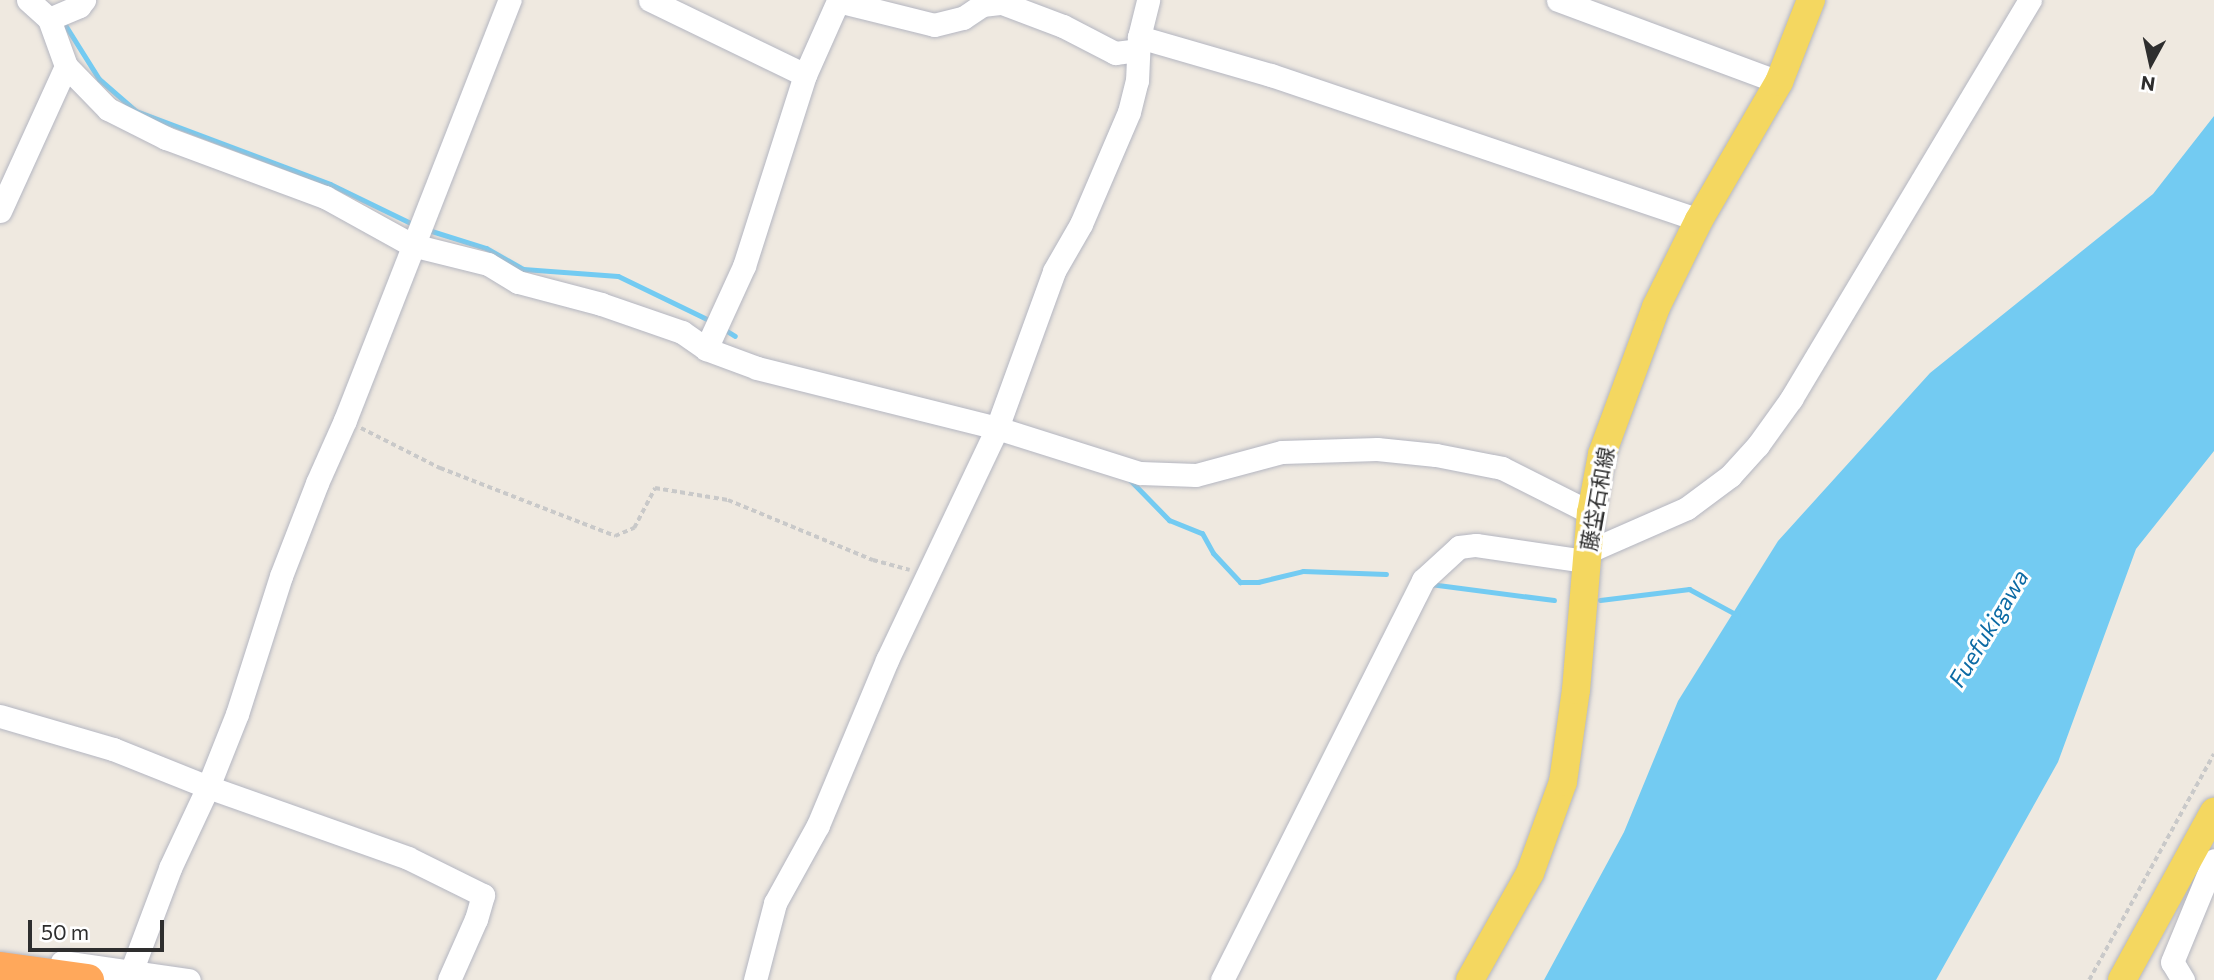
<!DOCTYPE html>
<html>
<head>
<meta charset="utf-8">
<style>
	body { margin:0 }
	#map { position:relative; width:2214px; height:980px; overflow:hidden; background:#efe9e0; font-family:Commissioner,"Noto Sans JP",sans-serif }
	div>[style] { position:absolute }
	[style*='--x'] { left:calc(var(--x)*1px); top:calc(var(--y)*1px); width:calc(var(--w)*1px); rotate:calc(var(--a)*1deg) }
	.water>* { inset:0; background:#73cbf2 }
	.stream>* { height:5px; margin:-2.5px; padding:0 2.5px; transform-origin:2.5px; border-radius:2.5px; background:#73cbf2 }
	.path>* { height:3.5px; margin-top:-1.75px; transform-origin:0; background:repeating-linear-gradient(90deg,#c9c9c9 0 5px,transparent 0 8.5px) }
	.roads { filter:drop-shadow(0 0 2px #b4b6c1) drop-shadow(0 0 2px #b4b6c1) }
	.minor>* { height:23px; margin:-11.5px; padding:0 11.5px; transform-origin:11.5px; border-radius:11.5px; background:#fff }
	.major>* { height:28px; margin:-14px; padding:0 14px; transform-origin:14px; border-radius:14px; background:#f4d760 }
	.highway>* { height:33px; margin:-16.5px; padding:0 16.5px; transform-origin:16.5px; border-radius:16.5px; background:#ffa85b }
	span { translate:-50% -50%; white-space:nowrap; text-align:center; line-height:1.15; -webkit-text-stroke:6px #fff; paint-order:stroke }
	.street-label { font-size:21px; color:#2e2e2e }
	.water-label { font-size:23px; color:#0b6aa4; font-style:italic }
	.north { position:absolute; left:2116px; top:28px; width:70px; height:70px; -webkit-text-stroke:5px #fff; paint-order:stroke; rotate:188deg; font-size:19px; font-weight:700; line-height:28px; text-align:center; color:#2e2e2e }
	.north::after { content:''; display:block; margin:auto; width:24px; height:32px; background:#2e2e2e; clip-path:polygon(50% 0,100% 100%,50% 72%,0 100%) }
	.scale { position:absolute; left:28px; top:920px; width:136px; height:32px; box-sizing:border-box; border:4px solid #2e2e2e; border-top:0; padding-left:9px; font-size:21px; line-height:24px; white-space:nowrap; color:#2e2e2e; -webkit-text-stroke:5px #fff; paint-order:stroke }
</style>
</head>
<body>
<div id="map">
	<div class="water">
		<i style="clip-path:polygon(2214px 116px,2214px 451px,2136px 549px,2058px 762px,1936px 980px,1544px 980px,1624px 832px,1678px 701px,1778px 541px,1930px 373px,2153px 194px)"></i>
	</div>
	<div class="stream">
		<i style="--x:62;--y:20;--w:70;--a:57.9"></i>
		<i style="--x:99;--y:79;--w:49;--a:40.9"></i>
		<i style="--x:136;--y:111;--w:207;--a:20.6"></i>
		<i style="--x:330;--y:184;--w:94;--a:25.8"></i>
		<i style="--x:425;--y:229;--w:64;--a:17.3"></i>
		<i style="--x:486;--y:248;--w:43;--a:29.6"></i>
		<i style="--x:523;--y:269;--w:95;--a:4.2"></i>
		<i style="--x:618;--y:276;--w:106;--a:25.8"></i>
		<i style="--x:722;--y:328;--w:15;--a:32"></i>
		<i style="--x:1128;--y:478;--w:59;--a:45.7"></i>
		<i style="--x:1169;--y:520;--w:35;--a:22"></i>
		<i style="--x:1202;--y:533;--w:23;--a:61"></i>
		<i style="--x:1213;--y:553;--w:40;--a:47"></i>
		<i style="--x:1240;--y:582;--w:18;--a:0"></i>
		<i style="--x:1258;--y:582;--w:46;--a:-13.7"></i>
		<i style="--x:1303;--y:571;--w:83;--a:2.1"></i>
		<i style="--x:1430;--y:584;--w:125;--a:7.4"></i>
		<i style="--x:1600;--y:600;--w:90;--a:-7"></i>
		<i style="--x:1689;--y:589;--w:55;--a:28.4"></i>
	</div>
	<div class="path">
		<i style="--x:361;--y:428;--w:89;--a:26.9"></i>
		<i style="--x:440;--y:468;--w:188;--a:21.2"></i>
		<i style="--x:615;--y:536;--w:21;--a:-23"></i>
		<i style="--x:634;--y:528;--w:45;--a:-62.3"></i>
		<i style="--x:655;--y:488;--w:74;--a:9.3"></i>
		<i style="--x:728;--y:500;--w:157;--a:22.5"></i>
		<i style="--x:873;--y:560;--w:38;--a:15"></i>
		<i style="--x:2089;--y:980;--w:258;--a:-61.1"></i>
	</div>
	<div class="roads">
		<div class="minor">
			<i style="--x:28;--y:0;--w:28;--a:42"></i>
			<i style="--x:49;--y:19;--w:50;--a:70.1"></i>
			<i style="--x:66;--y:66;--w:60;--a:45.7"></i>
			<i style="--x:108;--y:109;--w:65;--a:26.6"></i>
			<i style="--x:166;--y:138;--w:170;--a:20.4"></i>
			<i style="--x:325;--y:197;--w:99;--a:28.9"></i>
			<i style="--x:412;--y:245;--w:78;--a:14"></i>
			<i style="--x:488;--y:264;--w:35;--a:31"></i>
			<i style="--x:518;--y:282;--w:86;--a:14.8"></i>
			<i style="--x:601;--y:304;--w:86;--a:19.1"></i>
			<i style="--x:682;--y:332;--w:29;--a:35"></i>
			<i style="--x:706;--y:349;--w:54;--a:20.4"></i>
			<i style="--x:757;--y:368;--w:247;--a:14"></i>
			<i style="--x:997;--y:428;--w:150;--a:17.5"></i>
			<i style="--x:1140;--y:473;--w:56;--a:2"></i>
			<i style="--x:1196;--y:475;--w:89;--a:-15"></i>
			<i style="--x:1282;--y:452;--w:95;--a:-1.8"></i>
			<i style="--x:1377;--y:449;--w:59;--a:5.8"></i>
			<i style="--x:1436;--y:455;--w:67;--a:11.1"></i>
			<i style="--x:1502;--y:468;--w:100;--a:26.8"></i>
			<i style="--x:650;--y:0;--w:172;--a:25.8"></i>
			<i style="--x:1558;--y:0;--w:236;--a:20.4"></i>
			<i style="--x:49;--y:19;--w:33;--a:-23"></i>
			<i style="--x:79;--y:6;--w:8;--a:-50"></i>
			<i style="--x:1139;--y:37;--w:137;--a:16.1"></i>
			<i style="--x:1271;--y:75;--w:452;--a:18.7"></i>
			<i style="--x:0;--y:211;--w:159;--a:-65.5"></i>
			<i style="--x:706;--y:349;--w:91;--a:-65.4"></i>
			<i style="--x:744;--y:266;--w:201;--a:-72.3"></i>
			<i style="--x:805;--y:75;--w:81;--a:-66"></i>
			<i style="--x:838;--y:1;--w:99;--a:14"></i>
			<i style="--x:934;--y:25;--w:30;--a:-14"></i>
			<i style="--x:963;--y:18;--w:23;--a:-34"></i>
			<i style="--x:982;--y:5;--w:20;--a:-6"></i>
			<i style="--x:1002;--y:3;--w:65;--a:20.7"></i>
			<i style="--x:1063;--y:26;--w:59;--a:27.4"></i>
			<i style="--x:1115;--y:53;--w:23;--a:-7"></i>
			<i style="--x:1587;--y:552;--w:109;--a:-23.7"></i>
			<i style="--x:1687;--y:508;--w:54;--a:-36.7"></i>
			<i style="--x:1730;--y:476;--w:42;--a:-47.9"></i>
			<i style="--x:1758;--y:445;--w:57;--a:-54.3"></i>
			<i style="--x:1791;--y:399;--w:465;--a:-59.1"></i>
			<i style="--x:0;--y:716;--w:118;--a:16.3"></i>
			<i style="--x:113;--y:749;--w:102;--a:21.8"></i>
			<i style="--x:208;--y:787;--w:212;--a:19.5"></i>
			<i style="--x:408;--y:858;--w:84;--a:26.3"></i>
			<i style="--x:483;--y:895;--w:25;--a:106"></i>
			<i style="--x:476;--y:919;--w:67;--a:113.9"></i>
			<i style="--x:62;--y:962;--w:128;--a:8.1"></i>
			<i style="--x:128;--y:980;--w:120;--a:-69.4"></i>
			<i style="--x:170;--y:868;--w:89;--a:-64.9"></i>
			<i style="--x:208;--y:787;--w:79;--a:-68.3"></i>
			<i style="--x:237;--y:714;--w:145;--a:-72.3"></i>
			<i style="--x:281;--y:576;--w:100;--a:-68.8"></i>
			<i style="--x:317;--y:483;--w:69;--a:-66"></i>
			<i style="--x:345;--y:420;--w:451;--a:-68.6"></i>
			<i style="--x:755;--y:980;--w:80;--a:-75.4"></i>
			<i style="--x:775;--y:903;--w:89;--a:-61.1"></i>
			<i style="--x:818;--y:825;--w:179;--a:-67.3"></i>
			<i style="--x:887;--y:660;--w:257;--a:-64.6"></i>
			<i style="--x:997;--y:428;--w:167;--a:-70"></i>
			<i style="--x:1054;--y:271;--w:54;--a:-60.1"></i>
			<i style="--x:1081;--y:224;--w:122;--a:-66.8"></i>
			<i style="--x:1129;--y:112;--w:32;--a:-76"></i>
			<i style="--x:1137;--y:81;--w:44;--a:-87.4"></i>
			<i style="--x:1139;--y:37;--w:38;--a:-76"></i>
			<i style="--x:1222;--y:980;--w:448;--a:-63.3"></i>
			<i style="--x:1423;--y:580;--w:49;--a:-42.5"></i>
			<i style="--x:1459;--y:547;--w:17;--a:-7"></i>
			<i style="--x:1476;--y:545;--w:111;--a:8.3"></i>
			<i style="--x:2183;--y:980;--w:21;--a:-121"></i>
			<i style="--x:2172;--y:962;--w:110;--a:-67.6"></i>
		</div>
		<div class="major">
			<i style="--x:1470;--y:980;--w:123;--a:-60.7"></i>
			<i style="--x:1530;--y:873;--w:97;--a:-70.1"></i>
			<i style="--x:1563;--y:782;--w:93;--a:-82"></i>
			<i style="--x:1576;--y:690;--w:178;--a:-85.2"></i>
			<i style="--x:1591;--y:513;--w:60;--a:-79.4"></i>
			<i style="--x:1602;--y:454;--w:157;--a:-69.8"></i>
			<i style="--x:1656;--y:307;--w:97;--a:-63.7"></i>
			<i style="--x:1699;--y:220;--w:160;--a:-59.9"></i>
			<i style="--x:1779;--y:82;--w:88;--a:-68.7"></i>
			<i style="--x:2122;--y:980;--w:192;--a:-61.3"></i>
		</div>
		<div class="highway">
			<i style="--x:0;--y:968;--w:88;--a:7.9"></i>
		</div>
	</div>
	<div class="street-label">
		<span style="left:1597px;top:499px;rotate:-80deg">藤垈石和線</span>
	</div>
	<div class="water-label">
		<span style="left:1988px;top:628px;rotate:-59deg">Fuefukigawa</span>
	</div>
	<div class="north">N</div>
	<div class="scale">50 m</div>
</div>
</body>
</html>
